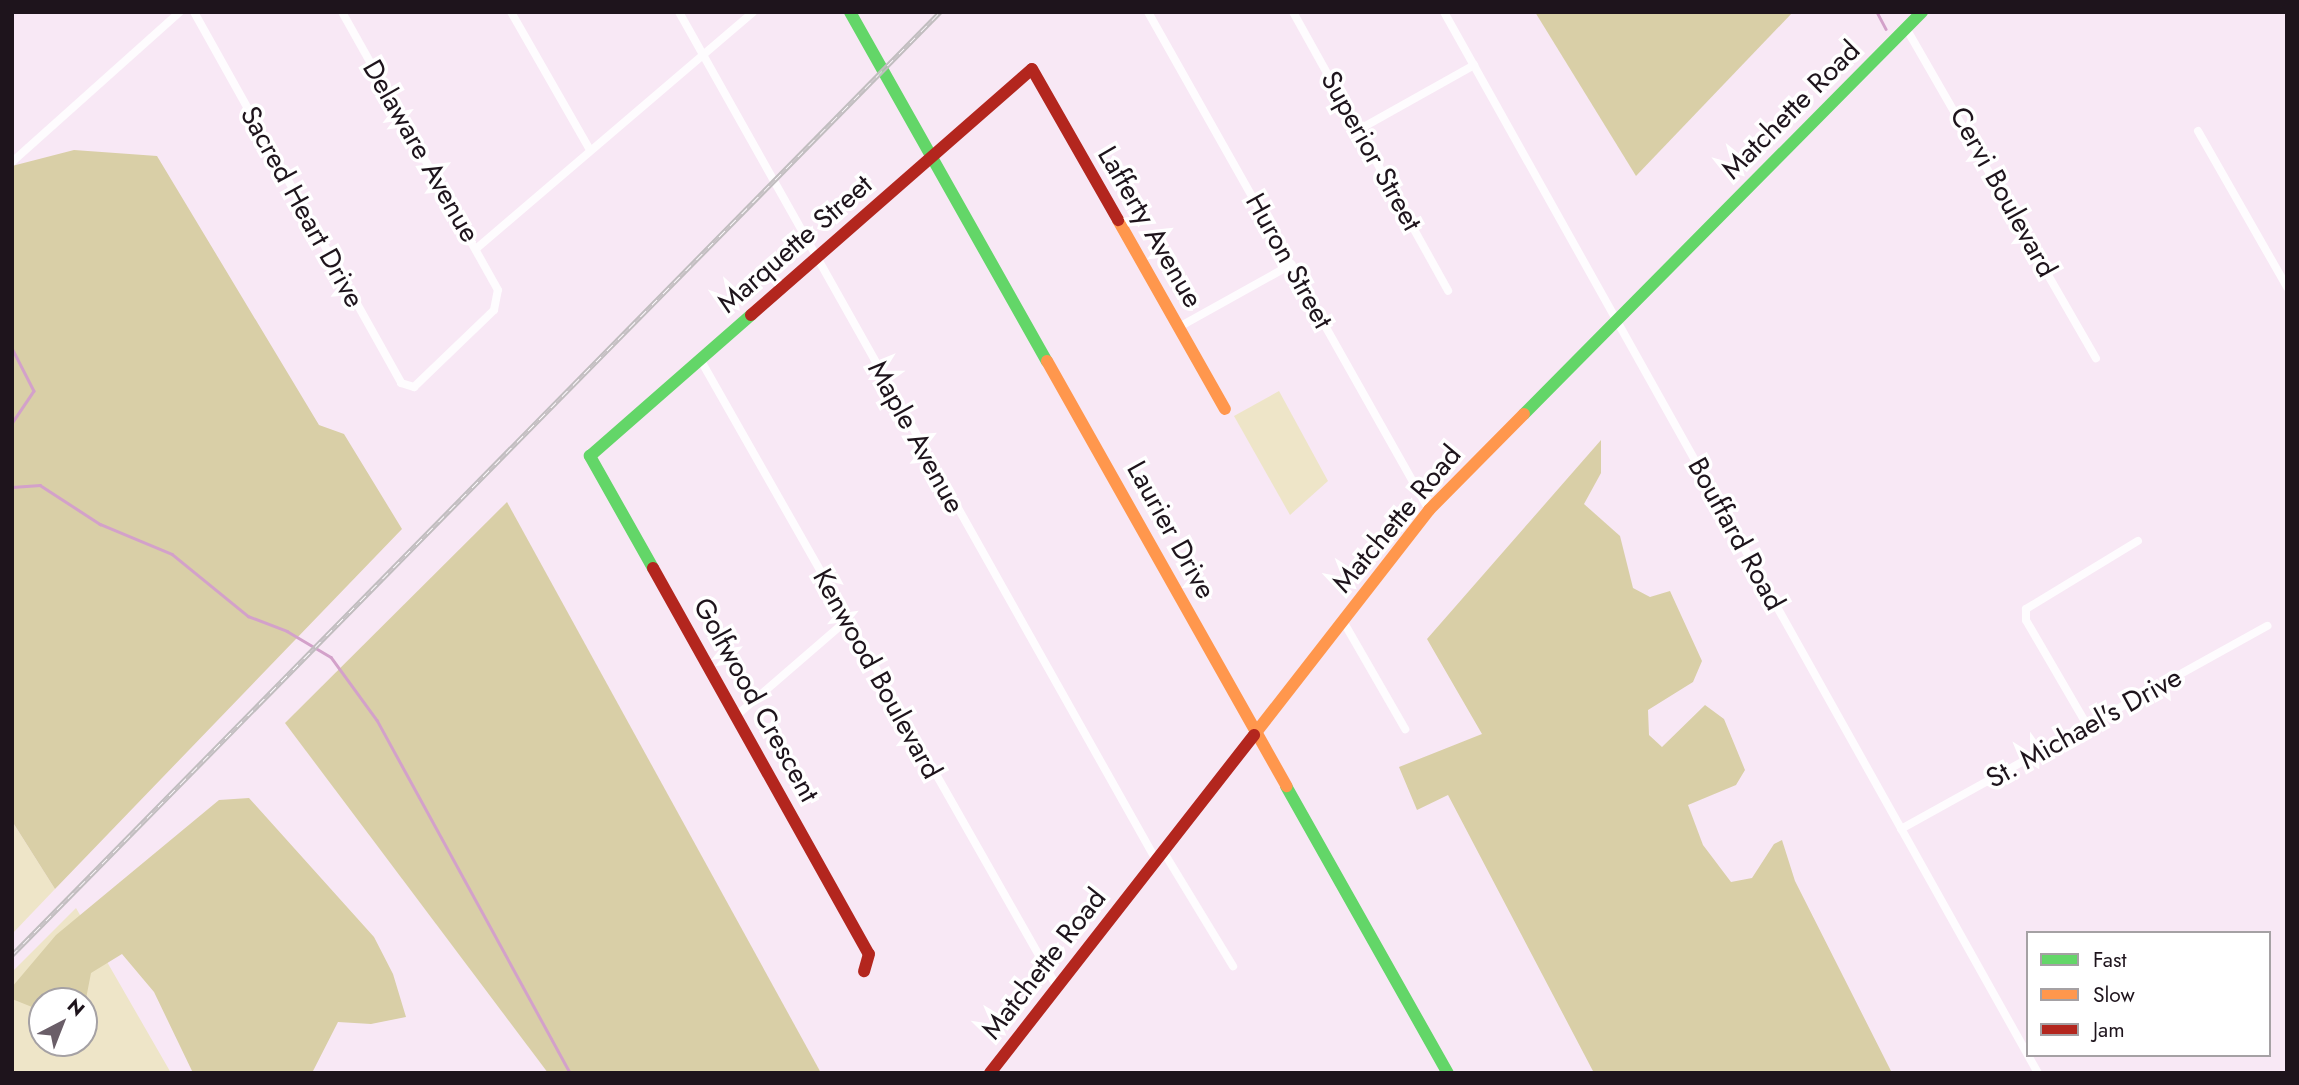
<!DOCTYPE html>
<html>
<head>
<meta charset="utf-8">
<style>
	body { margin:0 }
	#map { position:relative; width:2299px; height:1085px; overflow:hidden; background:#f8e8f5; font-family:Jost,sans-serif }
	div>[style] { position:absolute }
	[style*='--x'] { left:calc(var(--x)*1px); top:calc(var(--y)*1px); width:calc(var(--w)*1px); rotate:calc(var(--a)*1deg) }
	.green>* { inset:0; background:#eee5c8 }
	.forest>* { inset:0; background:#d9cfa7 }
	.stream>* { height:2.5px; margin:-1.25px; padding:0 1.25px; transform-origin:1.25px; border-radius:1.25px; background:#d3a1ca }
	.street>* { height:8px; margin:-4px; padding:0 4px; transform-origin:4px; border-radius:4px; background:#fefcfe }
	.fast>* { height:12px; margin:-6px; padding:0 6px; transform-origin:6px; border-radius:6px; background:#63d668 }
	.slow>* { height:12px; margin:-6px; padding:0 6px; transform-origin:6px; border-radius:6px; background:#ff974d }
	.jam>* { height:12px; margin:-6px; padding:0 6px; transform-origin:6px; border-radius:6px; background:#b3261e }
	.rail>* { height:5px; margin-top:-2.5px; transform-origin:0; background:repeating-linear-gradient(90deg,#fff 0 8px,#c1bdbf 0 16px); box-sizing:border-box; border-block:2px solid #c1bdbf }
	span { translate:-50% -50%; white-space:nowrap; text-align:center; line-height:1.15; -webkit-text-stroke:7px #fff; paint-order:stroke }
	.street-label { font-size:28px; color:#1e141c }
	.frame { position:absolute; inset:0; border:14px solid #1e141c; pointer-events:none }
	.legend { position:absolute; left:2026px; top:931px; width:245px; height:126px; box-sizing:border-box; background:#fff; border:2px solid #a5a1a4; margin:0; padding:9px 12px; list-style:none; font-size:21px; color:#1e141c }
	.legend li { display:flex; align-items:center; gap:14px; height:35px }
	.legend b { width:35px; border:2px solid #a5a1a4 }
	.north { position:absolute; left:28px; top:987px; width:70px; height:70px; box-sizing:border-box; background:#fff; border:2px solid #a5a1a4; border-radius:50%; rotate:42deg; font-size:19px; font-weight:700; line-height:28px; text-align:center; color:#1e141c }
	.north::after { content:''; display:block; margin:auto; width:24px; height:32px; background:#6a5e68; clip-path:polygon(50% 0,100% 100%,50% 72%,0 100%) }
</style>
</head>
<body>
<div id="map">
	<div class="green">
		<i style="clip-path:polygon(1279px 391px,1328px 481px,1290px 515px,1234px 416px)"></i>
		<i style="clip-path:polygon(12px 821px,55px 889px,12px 934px)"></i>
		<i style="clip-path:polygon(evenodd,76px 908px,171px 1073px,12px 1073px,12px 972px,76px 908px,42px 1001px,84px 1001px,84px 1043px,42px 1043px,42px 1001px)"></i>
	</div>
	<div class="forest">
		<i style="clip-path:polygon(1535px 12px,1793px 12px,1636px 176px)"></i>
		<i style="clip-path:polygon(74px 150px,157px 156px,319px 425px,344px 434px,402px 529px,55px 889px,12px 821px,12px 166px)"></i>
		<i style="clip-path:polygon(1601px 440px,1601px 473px,1584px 504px,1620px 536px,1633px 588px,1650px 597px,1670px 591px,1702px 661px,1693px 682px,1648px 710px,1649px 735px,1662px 747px,1705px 705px,1724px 719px,1745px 770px,1736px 785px,1688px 805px,1703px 845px,1731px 882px,1752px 878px,1774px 844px,1782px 840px,1795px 881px,1892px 1073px,1594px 1073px,1448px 795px,1417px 810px,1399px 767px,1482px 734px,1427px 639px)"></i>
		<i style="clip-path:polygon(507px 502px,821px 1073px,548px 1073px,285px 723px)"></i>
		<i style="clip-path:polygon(249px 798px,374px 937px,393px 974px,406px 1017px,371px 1024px,338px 1022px,312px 1073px,193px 1073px,154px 992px,122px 954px,91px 973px,84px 1009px,84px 1001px,42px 1001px,42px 1011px,12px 999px,12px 987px,56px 935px,219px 800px)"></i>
	</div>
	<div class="stream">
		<i style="--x:1877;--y:12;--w:19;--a:62"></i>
		<i style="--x:12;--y:283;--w:17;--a:90"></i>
		<i style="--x:12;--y:348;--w:48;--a:62.9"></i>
		<i style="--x:34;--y:391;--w:40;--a:124"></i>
		<i style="--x:12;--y:487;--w:28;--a:-4"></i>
		<i style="--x:40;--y:485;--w:72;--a:33"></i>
		<i style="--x:100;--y:524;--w:78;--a:22.6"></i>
		<i style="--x:172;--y:554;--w:98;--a:39.2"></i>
		<i style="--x:248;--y:616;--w:42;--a:21"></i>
		<i style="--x:287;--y:631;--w:51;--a:30.6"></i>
		<i style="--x:331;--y:657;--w:78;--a:53.9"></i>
		<i style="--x:377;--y:720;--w:402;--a:61.3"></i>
	</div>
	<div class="street">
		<i style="--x:194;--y:12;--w:425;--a:60.8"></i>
		<i style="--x:401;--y:383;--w:14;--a:17"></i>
		<i style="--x:414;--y:387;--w:111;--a:-43.9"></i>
		<i style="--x:494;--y:310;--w:20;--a:-79"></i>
		<i style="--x:498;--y:290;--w:319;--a:-119.3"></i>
		<i style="--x:511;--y:12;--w:159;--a:60.2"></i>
		<i style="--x:679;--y:12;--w:973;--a:60.64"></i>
		<i style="--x:1148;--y:12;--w:572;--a:60.57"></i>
		<i style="--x:1293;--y:12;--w:319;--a:60.9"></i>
		<i style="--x:1444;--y:12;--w:1216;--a:60.76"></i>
		<i style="--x:1906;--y:28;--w:381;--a:60.1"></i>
		<i style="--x:1360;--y:129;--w:131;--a:-29.3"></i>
		<i style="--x:2198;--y:131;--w:180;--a:60.3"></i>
		<i style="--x:12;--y:162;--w:225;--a:-41.8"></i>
		<i style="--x:477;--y:248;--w:363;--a:-40.5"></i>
		<i style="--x:1179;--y:327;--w:129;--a:-29.1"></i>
		<i style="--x:700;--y:359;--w:722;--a:60.38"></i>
		<i style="--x:1343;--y:621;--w:125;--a:60.1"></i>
		<i style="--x:737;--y:715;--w:145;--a:-40.8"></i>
		<i style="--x:2087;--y:725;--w:121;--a:-120.2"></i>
		<i style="--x:2026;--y:620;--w:11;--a:-90"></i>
		<i style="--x:2026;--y:609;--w:131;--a:-31.3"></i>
		<i style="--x:1901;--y:829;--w:419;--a:-29"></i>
		<i style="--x:1163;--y:851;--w:135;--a:58.7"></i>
	</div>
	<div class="fast">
		<i style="--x:850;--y:12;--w:401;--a:60.6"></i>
		<i style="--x:1524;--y:414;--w:566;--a:-45.29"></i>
		<i style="--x:653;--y:568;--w:129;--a:-119.4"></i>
		<i style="--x:590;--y:456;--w:214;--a:-41.2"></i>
		<i style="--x:1286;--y:786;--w:330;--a:60.6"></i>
	</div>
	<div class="slow">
		<i style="--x:1118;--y:220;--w:217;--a:60.5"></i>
		<i style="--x:1047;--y:361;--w:488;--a:60.6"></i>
		<i style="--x:1254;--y:735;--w:285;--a:-52.1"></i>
		<i style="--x:1429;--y:510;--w:135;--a:-45.3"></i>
	</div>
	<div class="jam">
		<i style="--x:751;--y:315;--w:373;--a:-41.2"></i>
		<i style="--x:1032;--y:69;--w:174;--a:60.3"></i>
		<i style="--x:653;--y:568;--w:442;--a:60.8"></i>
		<i style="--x:869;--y:954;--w:18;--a:106"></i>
		<i style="--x:990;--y:1073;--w:429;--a:-52"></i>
	</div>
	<div class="rail">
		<i style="--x:12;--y:955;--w:1323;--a:-45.46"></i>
	</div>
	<div class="street-label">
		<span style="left:1791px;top:110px;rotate:-45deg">Matchette Road</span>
		<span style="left:421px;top:151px;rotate:60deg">Delaware Avenue</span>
		<span style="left:1371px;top:151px;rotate:61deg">Superior Street</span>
		<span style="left:2003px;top:192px;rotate:61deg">Cervi Boulevard</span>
		<span style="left:302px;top:207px;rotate:61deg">Sacred Heart Drive</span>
		<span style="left:1150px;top:227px;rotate:60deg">Lafferty Avenue</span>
		<span style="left:795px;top:244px;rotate:-41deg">Marquette Street</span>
		<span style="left:1289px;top:261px;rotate:61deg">Huron Street</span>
		<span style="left:916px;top:437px;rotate:61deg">Maple Avenue</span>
		<span style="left:1397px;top:519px;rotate:-50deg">Matchette Road</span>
		<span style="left:1171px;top:530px;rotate:61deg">Laurier Drive</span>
		<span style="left:1736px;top:534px;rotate:61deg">Bouffard Road</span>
		<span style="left:877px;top:674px;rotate:61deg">Kenwood Boulevard</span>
		<span style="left:756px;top:700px;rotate:61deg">Golfwood Crescent</span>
		<span style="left:2084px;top:728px;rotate:-29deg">St. Michael's Drive</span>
		<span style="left:1044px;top:964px;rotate:-52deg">Matchette Road</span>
	</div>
	<div class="frame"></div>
	<ul class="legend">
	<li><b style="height:9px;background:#63d668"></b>Fast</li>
	<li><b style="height:9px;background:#ff974d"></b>Slow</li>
	<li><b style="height:9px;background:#b3261e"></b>Jam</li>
	</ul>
	<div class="north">N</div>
</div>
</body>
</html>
